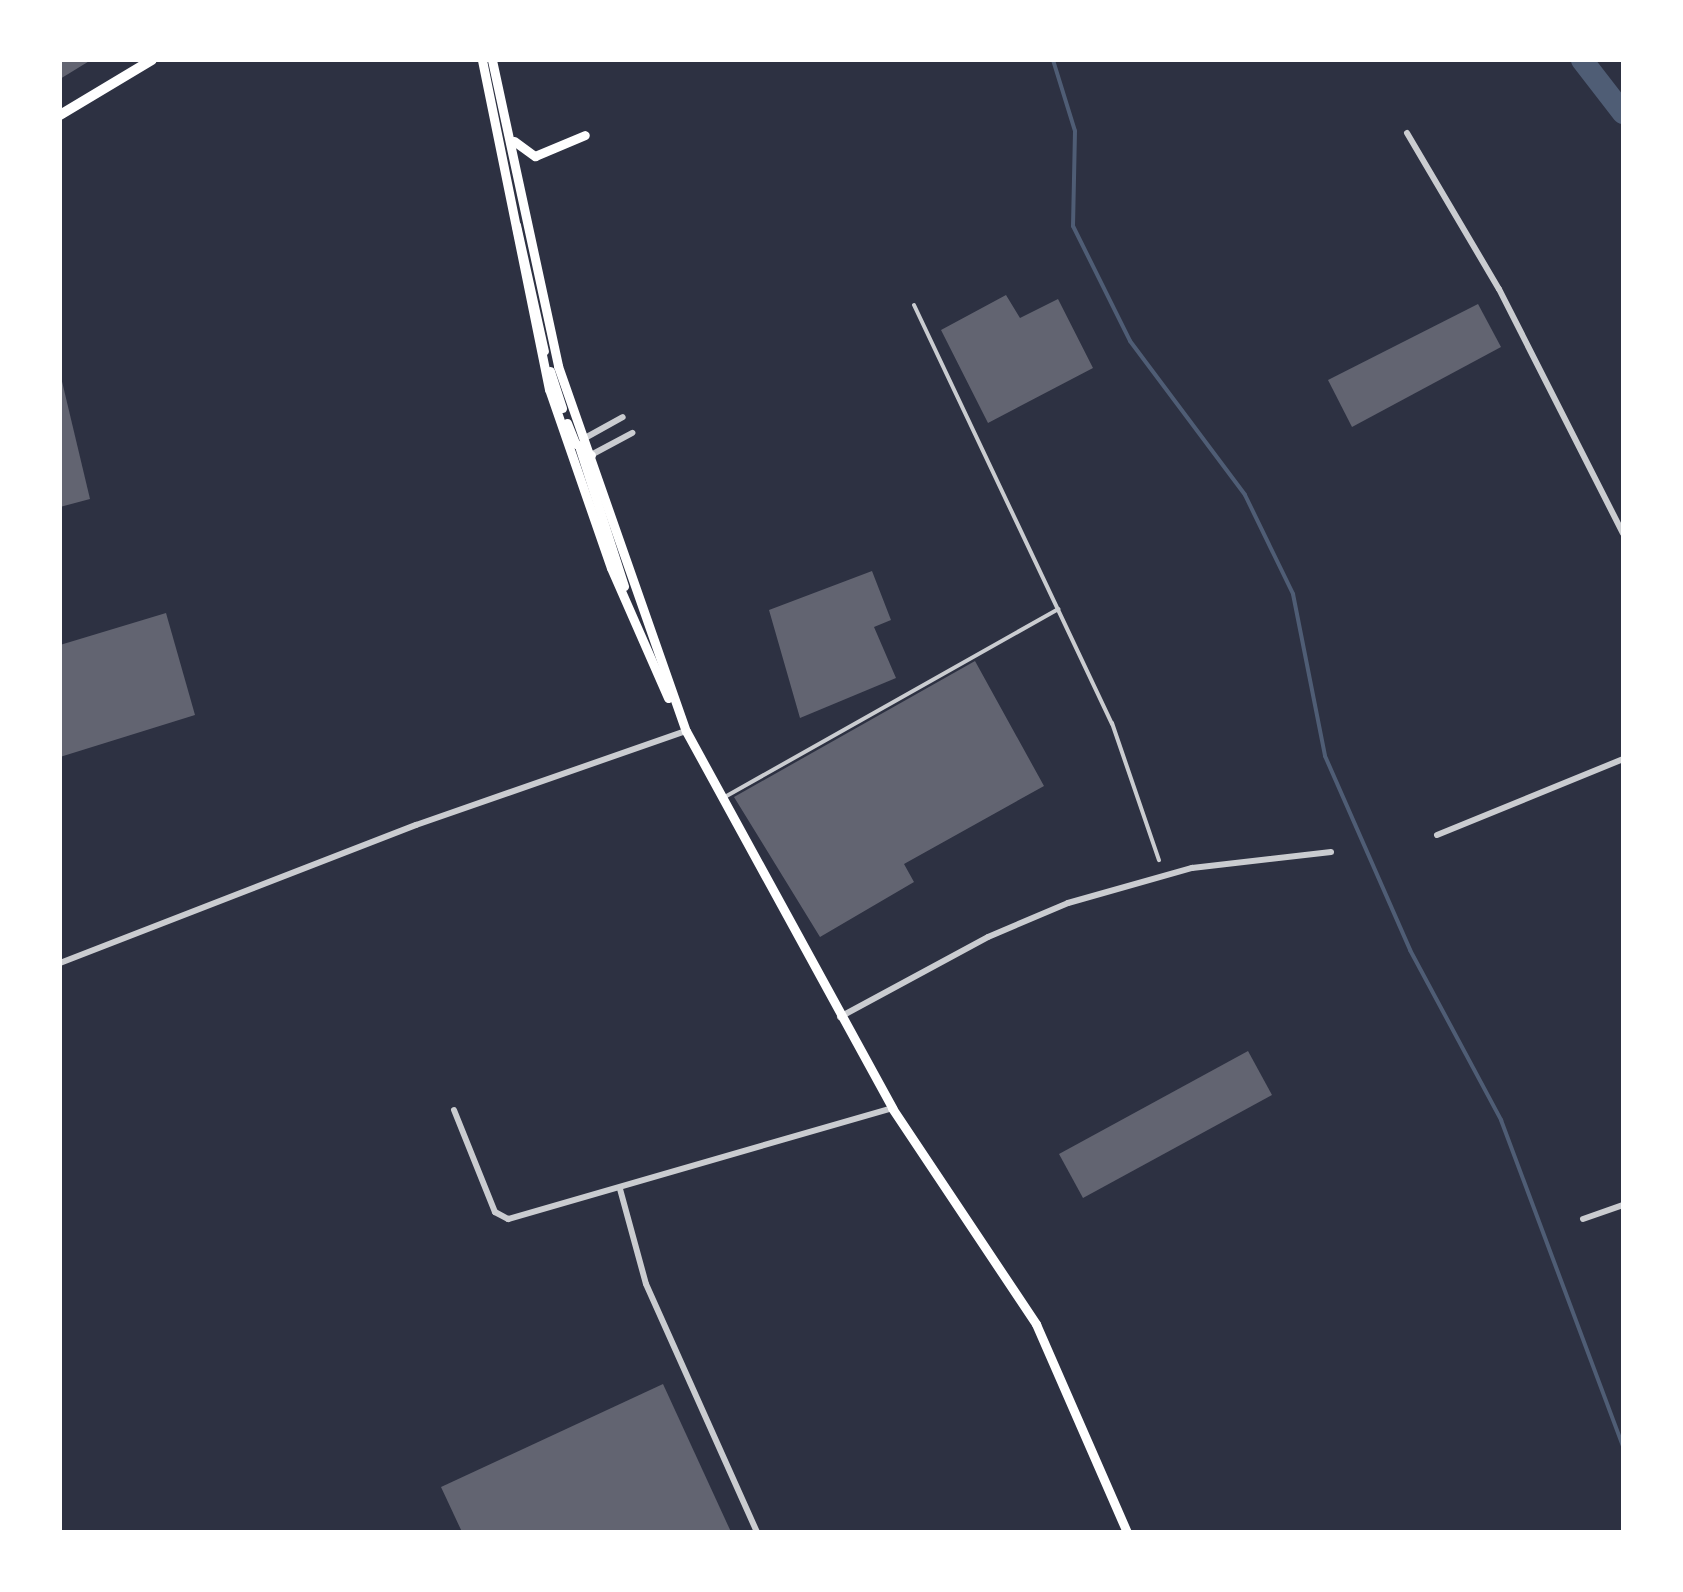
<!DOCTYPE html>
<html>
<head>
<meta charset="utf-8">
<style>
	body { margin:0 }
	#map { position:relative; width:1683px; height:1592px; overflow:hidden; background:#2d3142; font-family:Helvetica,sans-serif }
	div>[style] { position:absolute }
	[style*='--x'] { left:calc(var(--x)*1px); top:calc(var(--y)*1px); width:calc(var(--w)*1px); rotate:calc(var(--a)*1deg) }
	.stream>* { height:4px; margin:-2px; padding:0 2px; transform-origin:2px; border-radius:2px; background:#4f5d75 }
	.river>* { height:22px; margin:-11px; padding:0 11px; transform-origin:11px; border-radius:11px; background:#4f5d75 }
	.building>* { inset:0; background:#626471 }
	.service>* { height:4px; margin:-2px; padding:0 2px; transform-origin:2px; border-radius:2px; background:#caccd0 }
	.minor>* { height:6px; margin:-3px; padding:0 3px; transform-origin:3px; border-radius:3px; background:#caccd0 }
	.secondary>* { height:9px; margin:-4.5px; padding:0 4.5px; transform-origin:4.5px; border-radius:4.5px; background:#fff }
	.primary>* { height:10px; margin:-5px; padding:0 5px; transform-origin:5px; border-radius:5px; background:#fff }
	span { translate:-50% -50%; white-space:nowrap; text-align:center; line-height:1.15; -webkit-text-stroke:10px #fff; paint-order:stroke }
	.frame { position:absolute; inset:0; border:62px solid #fff; pointer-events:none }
</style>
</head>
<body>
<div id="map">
	<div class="stream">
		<i style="--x:1053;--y:60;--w:74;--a:72.8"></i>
		<i style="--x:1075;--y:131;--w:95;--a:91.2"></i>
		<i style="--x:1073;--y:226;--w:128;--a:63.6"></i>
		<i style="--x:1130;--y:341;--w:192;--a:53.2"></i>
		<i style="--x:1245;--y:495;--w:110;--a:64.1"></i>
		<i style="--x:1293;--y:594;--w:165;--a:78.8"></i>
		<i style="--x:1325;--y:756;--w:212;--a:66.3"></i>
		<i style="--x:1410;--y:950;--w:193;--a:61.8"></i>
		<i style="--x:1501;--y:1120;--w:349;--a:69.5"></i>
	</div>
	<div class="river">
		<i style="--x:1582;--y:60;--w:67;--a:52.3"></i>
	</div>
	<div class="building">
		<i style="clip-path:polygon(60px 60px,91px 60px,60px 79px)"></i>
		<i style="clip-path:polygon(1006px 295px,1020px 318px,1058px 299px,1093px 368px,988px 423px,941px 330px)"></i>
		<i style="clip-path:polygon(1478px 304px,1501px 347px,1352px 427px,1328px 380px)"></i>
		<i style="clip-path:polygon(60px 373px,90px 499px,60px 507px)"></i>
		<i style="clip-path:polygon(872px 571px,891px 620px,874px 627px,896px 678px,800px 718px,769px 610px)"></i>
		<i style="clip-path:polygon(166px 613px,195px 715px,60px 757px,60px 645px)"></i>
		<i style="clip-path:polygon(975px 661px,1044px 786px,904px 864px,914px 882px,820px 937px,734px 797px)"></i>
		<i style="clip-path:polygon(1248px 1051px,1272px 1095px,1083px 1198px,1059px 1154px)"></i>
		<i style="clip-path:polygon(663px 1384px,731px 1532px,462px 1532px,441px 1487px)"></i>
	</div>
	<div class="service">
		<i style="--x:914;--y:305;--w:463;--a:64.7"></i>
		<i style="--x:1112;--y:723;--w:145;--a:71.1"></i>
		<i style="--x:723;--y:798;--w:385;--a:-29.4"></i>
	</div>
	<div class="minor">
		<i style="--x:1407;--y:133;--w:181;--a:59.5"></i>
		<i style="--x:1499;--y:289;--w:274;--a:63.1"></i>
		<i style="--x:585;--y:438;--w:43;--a:-28.9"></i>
		<i style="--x:591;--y:455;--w:47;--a:-28.2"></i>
		<i style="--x:1437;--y:835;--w:201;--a:-22.2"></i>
		<i style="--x:60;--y:963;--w:382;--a:-21.2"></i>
		<i style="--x:416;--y:825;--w:286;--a:-19.2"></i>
		<i style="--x:840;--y:1017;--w:168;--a:-28.4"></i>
		<i style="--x:988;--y:937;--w:87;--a:-23"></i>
		<i style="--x:1068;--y:903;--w:129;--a:-15.8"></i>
		<i style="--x:1192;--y:868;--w:140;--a:-6.6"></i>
		<i style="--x:454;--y:1110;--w:110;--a:68.1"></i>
		<i style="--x:495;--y:1212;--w:15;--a:28"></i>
		<i style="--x:508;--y:1219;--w:400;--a:-16.1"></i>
		<i style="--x:620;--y:1189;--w:98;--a:74.7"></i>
		<i style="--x:646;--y:1284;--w:272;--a:65.9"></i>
		<i style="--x:1583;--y:1219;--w:42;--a:-19.3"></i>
	</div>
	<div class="secondary">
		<i style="--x:482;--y:60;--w:336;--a:78.5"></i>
		<i style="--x:549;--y:389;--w:189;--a:70.9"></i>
		<i style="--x:611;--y:568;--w:142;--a:66.3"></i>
		<i style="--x:492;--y:60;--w:313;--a:77.8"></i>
		<i style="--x:558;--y:366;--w:387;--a:70.7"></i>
		<i style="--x:686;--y:731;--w:430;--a:61.3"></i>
		<i style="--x:892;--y:1108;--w:260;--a:56.3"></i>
		<i style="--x:1036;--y:1324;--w:227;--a:66.4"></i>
		<i style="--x:514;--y:141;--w:26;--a:36"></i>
		<i style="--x:535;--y:156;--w:54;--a:-22.8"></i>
		<i style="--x:516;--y:225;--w:129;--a:77.5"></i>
		<i style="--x:550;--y:371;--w:39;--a:72"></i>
		<i style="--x:567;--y:423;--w:22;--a:68"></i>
		<i style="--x:575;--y:443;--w:20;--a:37"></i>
		<i style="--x:580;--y:449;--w:144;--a:72.2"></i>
	</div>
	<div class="primary">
		<i style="--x:60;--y:115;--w:107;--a:-30.9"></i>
	</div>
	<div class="frame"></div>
</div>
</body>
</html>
